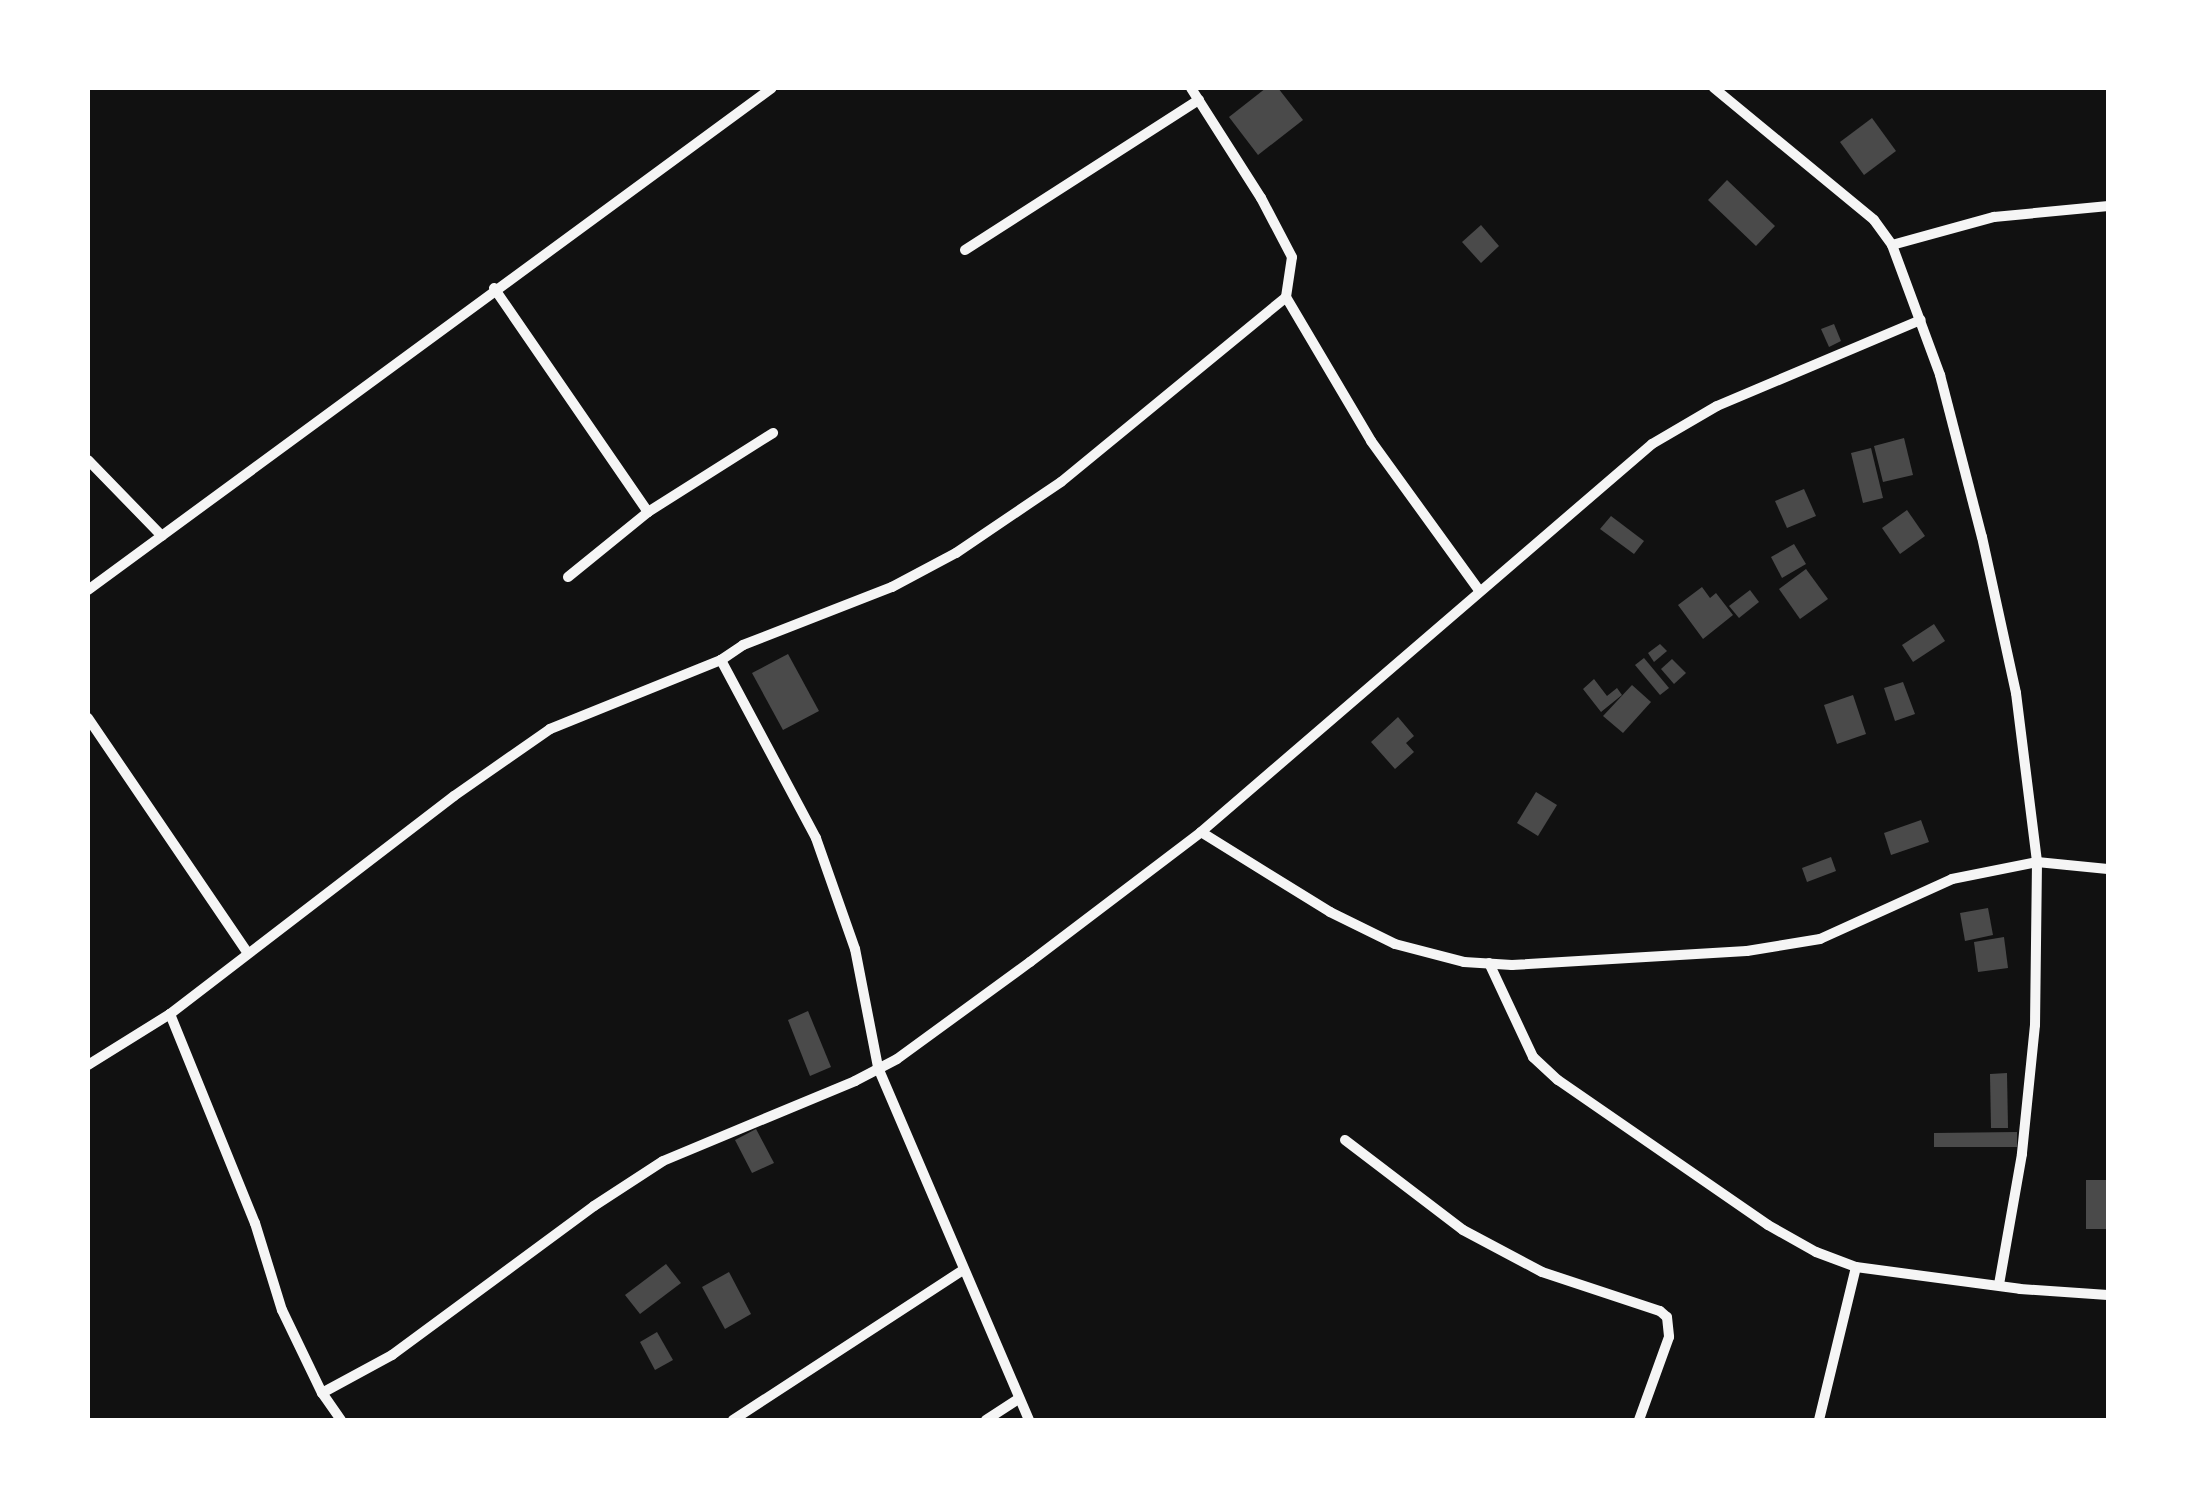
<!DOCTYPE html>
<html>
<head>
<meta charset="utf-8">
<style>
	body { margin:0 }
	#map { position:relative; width:2196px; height:1508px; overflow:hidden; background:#111; font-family:Helvetica,sans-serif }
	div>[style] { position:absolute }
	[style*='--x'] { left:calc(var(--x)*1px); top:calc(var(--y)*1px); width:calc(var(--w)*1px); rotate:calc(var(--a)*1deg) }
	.building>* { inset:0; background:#4a4a4a }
	.minor>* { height:10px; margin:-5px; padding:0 5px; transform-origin:5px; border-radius:5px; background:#f5f5f5 }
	span { translate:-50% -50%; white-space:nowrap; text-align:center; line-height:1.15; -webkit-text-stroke:10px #fff; paint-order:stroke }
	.frame { position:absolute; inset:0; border:90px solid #fff; pointer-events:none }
</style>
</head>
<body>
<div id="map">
	<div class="building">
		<i style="clip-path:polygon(1266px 88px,1278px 88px,1303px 120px,1258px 155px,1229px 117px)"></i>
		<i style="clip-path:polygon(1872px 118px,1896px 151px,1864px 175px,1840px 142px)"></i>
		<i style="clip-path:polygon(1727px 180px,1775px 226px,1756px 246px,1708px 200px)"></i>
		<i style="clip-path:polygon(1481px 225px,1499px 246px,1481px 263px,1462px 242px)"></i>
		<i style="clip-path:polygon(1834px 324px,1841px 341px,1829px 347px,1821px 329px)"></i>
		<i style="clip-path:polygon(1904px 438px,1913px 475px,1883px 482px,1874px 446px)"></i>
		<i style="clip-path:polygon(1871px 448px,1883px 498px,1863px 503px,1851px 453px)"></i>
		<i style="clip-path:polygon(1804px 489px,1816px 516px,1787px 528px,1775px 501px)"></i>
		<i style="clip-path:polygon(1907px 510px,1925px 536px,1900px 554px,1882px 528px)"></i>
		<i style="clip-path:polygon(1611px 516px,1644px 541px,1634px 554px,1600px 529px)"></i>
		<i style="clip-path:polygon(1794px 544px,1806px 564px,1782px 578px,1771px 557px)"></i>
		<i style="clip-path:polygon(1806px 569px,1828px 599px,1800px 619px,1779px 589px)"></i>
		<i style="clip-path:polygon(1702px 587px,1710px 598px,1716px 593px,1733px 615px,1703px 639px,1678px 605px)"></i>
		<i style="clip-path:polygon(1750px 590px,1759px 602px,1739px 618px,1729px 606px)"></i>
		<i style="clip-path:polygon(1934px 624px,1945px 641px,1913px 662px,1902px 645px)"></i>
		<i style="clip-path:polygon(1660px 644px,1667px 651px,1654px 662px,1648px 653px)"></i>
		<i style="clip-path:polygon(788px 654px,819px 711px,783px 730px,752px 673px)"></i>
		<i style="clip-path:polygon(1644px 658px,1669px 688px,1660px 695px,1635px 665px)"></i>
		<i style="clip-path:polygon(1672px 659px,1686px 673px,1674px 684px,1661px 669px)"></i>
		<i style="clip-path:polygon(1594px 679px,1607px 696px,1617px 688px,1622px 695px,1601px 712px,1583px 689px)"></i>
		<i style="clip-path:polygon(1903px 682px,1915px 714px,1895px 721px,1884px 688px)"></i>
		<i style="clip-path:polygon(1632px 685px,1651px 702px,1623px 733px,1603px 716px)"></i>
		<i style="clip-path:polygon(1853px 695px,1866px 734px,1837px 744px,1824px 705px)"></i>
		<i style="clip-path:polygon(1398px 717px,1414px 736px,1406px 743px,1414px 752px,1395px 769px,1371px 742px)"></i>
		<i style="clip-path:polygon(1536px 792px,1557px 805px,1538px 836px,1517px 823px)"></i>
		<i style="clip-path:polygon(1921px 820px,1929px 842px,1891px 855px,1884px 833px)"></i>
		<i style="clip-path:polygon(1831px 857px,1836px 871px,1807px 882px,1802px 868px)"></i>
		<i style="clip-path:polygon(1988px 908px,1993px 935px,1965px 941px,1960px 913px)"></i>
		<i style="clip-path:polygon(2004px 937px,2008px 968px,1978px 972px,1974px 942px)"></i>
		<i style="clip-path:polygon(808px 1011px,831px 1067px,810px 1076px,788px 1020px)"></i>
		<i style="clip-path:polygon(2007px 1073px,2008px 1128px,1991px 1128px,1990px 1074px)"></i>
		<i style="clip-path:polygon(756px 1129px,774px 1163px,752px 1173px,735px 1140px)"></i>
		<i style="clip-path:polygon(2017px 1132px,2017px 1147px,1934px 1147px,1934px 1133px)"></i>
		<i style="clip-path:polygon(2086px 1180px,2106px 1180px,2106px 1229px,2086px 1229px)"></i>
		<i style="clip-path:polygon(666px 1264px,681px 1283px,640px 1314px,625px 1295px)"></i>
		<i style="clip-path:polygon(729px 1272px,751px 1314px,725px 1329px,702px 1287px)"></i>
		<i style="clip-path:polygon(657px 1332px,673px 1360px,655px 1370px,640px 1342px)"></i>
	</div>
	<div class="minor">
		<i style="--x:1714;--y:88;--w:207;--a:39.5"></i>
		<i style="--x:1874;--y:220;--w:31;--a:54"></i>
		<i style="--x:1892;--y:245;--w:139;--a:69.7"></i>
		<i style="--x:1940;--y:375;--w:167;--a:75.5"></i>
		<i style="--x:1982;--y:537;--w:160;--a:77.7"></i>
		<i style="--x:2016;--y:693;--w:170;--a:82.9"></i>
		<i style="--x:2037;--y:862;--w:163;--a:90.7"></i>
		<i style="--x:2035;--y:1025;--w:130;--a:95.8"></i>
		<i style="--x:2022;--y:1154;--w:133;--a:100"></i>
		<i style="--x:1892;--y:245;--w:106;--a:-15.4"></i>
		<i style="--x:1994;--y:217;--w:115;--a:-5.5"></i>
		<i style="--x:965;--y:250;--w:278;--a:-32.7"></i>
		<i style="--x:494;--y:288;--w:272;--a:55.5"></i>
		<i style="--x:1286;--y:297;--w:167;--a:59.4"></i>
		<i style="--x:1371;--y:441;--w:183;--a:54.1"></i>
		<i style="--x:88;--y:460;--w:106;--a:45.8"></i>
		<i style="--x:568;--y:577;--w:103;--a:-39.1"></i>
		<i style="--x:648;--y:512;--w:148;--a:-32.3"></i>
		<i style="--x:88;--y:590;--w:848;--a:-36.28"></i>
		<i style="--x:88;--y:718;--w:284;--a:55.8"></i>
		<i style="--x:1201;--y:832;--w:152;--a:31.8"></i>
		<i style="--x:1330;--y:912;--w:72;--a:26.2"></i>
		<i style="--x:1395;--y:944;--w:71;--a:14.6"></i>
		<i style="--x:1464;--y:962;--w:48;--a:3.6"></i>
		<i style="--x:1512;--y:965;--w:235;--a:-3.4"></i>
		<i style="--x:1747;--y:951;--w:74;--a:-9.3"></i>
		<i style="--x:1820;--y:939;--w:145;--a:-24.4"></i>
		<i style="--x:1952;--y:879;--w:87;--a:-11.3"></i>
		<i style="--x:2037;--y:862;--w:71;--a:5.6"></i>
		<i style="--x:1489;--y:963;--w:104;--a:64.9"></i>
		<i style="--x:1533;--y:1057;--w:34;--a:43"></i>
		<i style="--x:1558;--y:1080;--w:255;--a:34.6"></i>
		<i style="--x:1768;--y:1225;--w:55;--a:29.4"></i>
		<i style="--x:1816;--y:1252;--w:43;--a:20.6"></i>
		<i style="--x:1856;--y:1267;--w:165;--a:7.6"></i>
		<i style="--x:2020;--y:1289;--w:88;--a:3.9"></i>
		<i style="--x:170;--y:1014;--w:226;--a:67.9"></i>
		<i style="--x:255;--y:1223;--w:91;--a:72.8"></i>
		<i style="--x:282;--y:1310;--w:92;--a:64.3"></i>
		<i style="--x:88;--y:1065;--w:97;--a:-31.9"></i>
		<i style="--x:170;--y:1014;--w:358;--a:-37.5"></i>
		<i style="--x:454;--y:796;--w:117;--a:-34.9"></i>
		<i style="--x:550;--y:729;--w:184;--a:-22"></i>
		<i style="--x:1345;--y:1140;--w:148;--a:37.3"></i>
		<i style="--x:1463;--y:1230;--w:89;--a:28"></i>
		<i style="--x:1542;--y:1272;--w:124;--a:18.3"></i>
		<i style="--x:1660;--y:1311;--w:9;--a:41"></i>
		<i style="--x:1667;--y:1317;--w:20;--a:84"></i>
		<i style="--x:1669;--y:1337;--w:88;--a:109.9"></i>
		<i style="--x:341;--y:1420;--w:33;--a:-125"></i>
		<i style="--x:322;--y:1393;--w:80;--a:-28.5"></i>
		<i style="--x:392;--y:1355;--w:251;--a:-36.4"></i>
		<i style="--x:594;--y:1206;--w:82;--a:-33.1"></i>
		<i style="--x:663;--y:1161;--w:208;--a:-22.6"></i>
		<i style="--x:855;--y:1081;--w:47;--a:-27.6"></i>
		<i style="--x:897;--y:1059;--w:165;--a:-36.1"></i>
		<i style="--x:1030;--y:962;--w:215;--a:-37.2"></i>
		<i style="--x:1201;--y:832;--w:595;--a:-40.71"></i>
		<i style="--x:1652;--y:444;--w:75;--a:-30.3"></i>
		<i style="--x:1717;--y:406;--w:221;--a:-22.9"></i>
		<i style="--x:733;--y:1420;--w:273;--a:-33.1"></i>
		<i style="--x:986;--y:1420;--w:38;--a:-33"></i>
		<i style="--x:1029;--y:1420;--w:384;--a:-113.2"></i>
		<i style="--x:878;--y:1067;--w:120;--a:-101"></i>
		<i style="--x:855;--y:949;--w:118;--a:-109.4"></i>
		<i style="--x:816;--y:838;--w:202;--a:-118.1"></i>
		<i style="--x:721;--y:660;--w:27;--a:-34"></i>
		<i style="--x:743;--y:645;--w:160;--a:-21.3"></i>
		<i style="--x:892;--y:587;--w:72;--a:-28"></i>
		<i style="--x:956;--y:553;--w:127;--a:-34.1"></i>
		<i style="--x:1061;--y:482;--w:291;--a:-39.4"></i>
		<i style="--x:1286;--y:297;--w:40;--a:-81.5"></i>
		<i style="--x:1292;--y:257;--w:67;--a:-117.7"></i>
		<i style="--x:1261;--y:198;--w:130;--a:-122.5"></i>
		<i style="--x:1819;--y:1420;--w:157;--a:-76.4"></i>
	</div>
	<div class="frame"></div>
</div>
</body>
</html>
